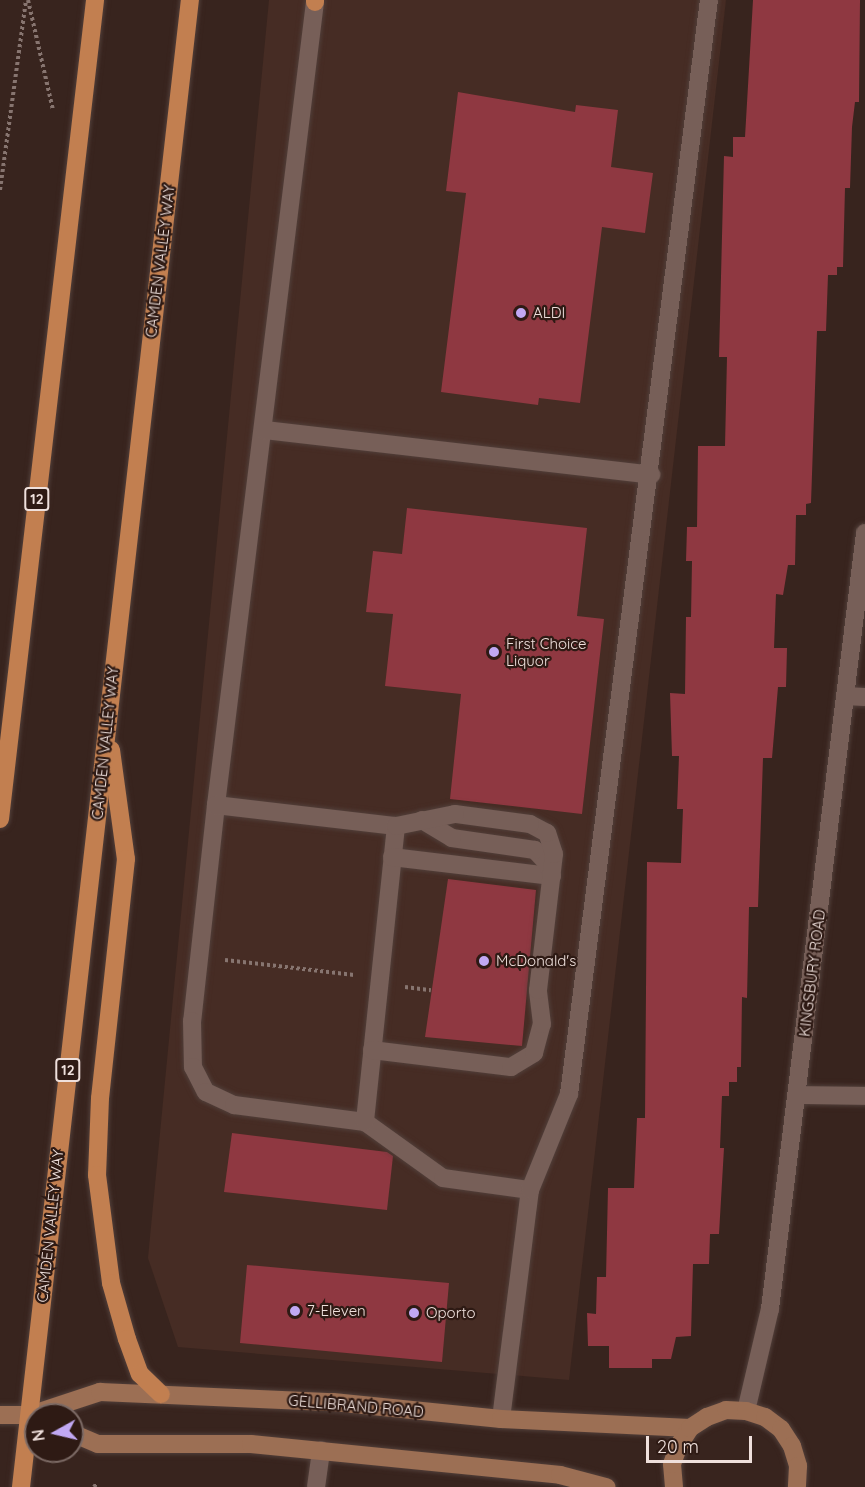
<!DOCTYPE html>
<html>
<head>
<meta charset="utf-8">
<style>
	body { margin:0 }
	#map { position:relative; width:865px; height:1487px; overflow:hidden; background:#38241e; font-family:Quicksand,sans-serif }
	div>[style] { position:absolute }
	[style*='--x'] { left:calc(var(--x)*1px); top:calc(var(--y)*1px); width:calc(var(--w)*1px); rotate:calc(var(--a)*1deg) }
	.built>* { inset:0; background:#462c24 }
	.building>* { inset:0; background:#8f3841 }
	.path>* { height:4px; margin-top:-2px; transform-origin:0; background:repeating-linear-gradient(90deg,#877570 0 3px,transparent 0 6px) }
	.roads { filter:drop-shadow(0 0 2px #513f3a) drop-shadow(0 0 2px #513f3a) }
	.lane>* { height:18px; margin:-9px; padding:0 9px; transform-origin:9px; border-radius:9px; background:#775f58 }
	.street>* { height:18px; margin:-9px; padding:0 9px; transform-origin:9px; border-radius:9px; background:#775f58 }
	.secondary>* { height:18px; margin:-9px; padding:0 9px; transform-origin:9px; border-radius:9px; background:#9c6f54 }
	.primary>* { height:18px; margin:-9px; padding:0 9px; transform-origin:9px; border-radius:9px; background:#c27f50 }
	.dots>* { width:16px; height:16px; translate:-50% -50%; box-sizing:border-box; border:3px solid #2e1a14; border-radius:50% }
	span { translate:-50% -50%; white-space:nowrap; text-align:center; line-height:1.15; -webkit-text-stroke:4.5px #2e1a14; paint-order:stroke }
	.shield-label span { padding:2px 4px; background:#2e1a14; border:2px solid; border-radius:4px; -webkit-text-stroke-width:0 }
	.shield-label { font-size:14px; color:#efe0dc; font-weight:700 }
	.street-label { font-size:15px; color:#efe0dc }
	.poi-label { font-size:15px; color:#efe0dc }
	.left { translate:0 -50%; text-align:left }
	.north { position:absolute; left:24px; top:1403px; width:60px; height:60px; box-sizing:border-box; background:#2e1a14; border:2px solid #7b6964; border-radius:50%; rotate:262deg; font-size:16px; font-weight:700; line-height:24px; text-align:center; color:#efe0dc }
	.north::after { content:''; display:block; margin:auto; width:21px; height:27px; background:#c1a8f3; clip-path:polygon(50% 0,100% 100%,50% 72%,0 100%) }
	.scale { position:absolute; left:646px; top:1436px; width:106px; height:27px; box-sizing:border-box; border:3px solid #efe0dc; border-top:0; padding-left:8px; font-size:18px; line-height:21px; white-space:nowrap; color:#efe0dc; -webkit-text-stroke:4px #2e1a14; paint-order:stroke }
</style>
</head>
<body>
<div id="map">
	<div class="built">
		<i style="clip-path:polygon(269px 0,726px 0,569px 1380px,178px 1347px,148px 1258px)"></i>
	</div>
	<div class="building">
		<i style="clip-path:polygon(753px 0,860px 0,859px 102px,855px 102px,852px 127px,850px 188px,845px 188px,843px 267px,837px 267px,837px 275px,828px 275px,826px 331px,817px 331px,811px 503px,806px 504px,806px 515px,796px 515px,795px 565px,788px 565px,783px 595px,776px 594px,774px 648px,787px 648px,786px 687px,778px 687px,772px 758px,763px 758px,758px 907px,749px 907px,747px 998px,742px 997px,741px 1067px,737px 1067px,737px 1082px,729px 1082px,729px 1096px,722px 1096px,720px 1148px,724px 1148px,719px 1234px,710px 1234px,709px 1264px,693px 1264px,691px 1336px,676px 1337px,671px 1359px,652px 1359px,652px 1368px,609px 1368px,609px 1346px,588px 1346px,587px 1313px,596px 1314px,597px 1277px,606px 1277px,608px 1188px,634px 1188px,637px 1118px,645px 1118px,647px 862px,681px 863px,683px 809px,677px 809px,679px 756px,672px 756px,670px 693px,685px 694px,686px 617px,691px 617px,692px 561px,686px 561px,687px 527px,697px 527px,698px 446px,725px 446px,727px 357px,719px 357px,724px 156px,733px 157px,733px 137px,745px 137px)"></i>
		<i style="clip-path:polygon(458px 92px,575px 112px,576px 105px,618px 110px,611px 167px,653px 173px,645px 233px,602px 227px,580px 403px,539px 398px,538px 405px,441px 392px,466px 193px,446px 191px)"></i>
		<i style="clip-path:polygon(407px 508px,587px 528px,577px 616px,604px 619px,582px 814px,450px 799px,461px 694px,385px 686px,393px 614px,366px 612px,373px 551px,402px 554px)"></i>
		<i style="clip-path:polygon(448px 879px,536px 890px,522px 1046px,425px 1037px)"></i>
		<i style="clip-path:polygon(232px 1133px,387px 1152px,393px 1156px,387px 1210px,224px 1192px)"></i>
		<i style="clip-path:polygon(247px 1265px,449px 1283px,442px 1362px,240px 1343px)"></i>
	</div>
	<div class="path">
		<i style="--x:28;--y:0;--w:113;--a:77.2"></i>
		<i style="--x:0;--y:190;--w:192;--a:-82.2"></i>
		<i style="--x:225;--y:960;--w:130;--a:6.6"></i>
		<i style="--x:405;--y:987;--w:26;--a:7"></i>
		<i style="--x:94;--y:1487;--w:5;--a:-53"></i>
	</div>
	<div class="roads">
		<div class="lane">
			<i style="--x:315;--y:2;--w:809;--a:97.03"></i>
			<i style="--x:216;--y:805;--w:217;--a:96.3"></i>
			<i style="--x:192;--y:1021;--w:46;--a:88.8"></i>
			<i style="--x:193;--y:1067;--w:28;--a:63"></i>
			<i style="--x:206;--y:1092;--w:31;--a:25"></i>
			<i style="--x:234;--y:1105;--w:132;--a:7.4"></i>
			<i style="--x:365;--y:1122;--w:96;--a:35.7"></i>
			<i style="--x:443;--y:1178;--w:88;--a:7.9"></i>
			<i style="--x:265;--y:430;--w:389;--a:6.6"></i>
			<i style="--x:216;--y:805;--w:181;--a:6.7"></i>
			<i style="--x:396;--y:826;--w:298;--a:96"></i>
			<i style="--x:392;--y:857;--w:161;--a:6.8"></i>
			<i style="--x:552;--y:876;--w:14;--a:-111"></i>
			<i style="--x:547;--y:863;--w:18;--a:-133"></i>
			<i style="--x:535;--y:850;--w:84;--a:-171.8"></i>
			<i style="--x:452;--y:838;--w:35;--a:-149"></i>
			<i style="--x:372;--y:1050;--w:140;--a:7"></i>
			<i style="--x:511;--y:1067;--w:27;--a:-31"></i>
			<i style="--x:534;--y:1053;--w:30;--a:-75"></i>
			<i style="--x:542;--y:1024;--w:34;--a:-97"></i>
			<i style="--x:538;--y:990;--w:137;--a:-83.3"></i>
			<i style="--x:554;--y:854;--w:22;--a:-108"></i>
			<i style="--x:547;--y:833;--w:19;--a:-152"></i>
			<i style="--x:530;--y:824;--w:76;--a:-172.4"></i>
			<i style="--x:455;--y:814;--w:60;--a:168.5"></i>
			<i style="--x:501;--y:1419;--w:231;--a:-82.8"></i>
			<i style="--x:530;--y:1190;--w:104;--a:-67.9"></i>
			<i style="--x:569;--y:1094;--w:1103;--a:-82.71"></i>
		</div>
		<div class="street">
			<i style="--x:845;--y:696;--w:20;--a:3"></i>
			<i style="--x:797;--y:1095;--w:68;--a:0.8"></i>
			<i style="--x:746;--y:1411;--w:105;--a:-76.8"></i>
			<i style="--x:770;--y:1309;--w:782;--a:-83.02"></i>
			<i style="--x:316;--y:1487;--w:37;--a:-82"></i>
		</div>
		<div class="secondary">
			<i style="--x:0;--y:1415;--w:30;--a:0"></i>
			<i style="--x:30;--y:1415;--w:74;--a:-18.2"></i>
			<i style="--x:100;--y:1392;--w:233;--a:2.5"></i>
			<i style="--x:333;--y:1402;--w:169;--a:5.8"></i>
			<i style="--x:501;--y:1419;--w:189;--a:2.7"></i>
			<i style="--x:72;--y:1433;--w:28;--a:23"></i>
			<i style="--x:98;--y:1444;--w:153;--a:0"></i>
			<i style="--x:251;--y:1444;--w:311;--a:5.7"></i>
			<i style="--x:560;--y:1475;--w:48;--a:14.6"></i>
			<i style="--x:674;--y:1487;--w:23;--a:-95"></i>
			<i style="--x:672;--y:1464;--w:20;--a:-70"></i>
			<i style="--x:679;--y:1445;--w:20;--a:-57"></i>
			<i style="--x:690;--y:1428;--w:20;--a:-33"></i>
			<i style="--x:707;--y:1417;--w:20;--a:-20"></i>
			<i style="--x:726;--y:1410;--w:20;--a:3"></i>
			<i style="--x:746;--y:1411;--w:20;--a:18"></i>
			<i style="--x:765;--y:1417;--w:20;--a:37"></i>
			<i style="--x:781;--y:1429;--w:20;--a:57"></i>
			<i style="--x:792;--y:1446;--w:21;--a:73"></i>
			<i style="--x:798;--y:1466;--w:21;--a:93"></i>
		</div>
		<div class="primary">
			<i style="--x:315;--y:2;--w:2;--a:-90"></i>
			<i style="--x:111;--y:750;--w:110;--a:82.2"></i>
			<i style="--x:126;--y:859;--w:240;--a:96.2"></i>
			<i style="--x:100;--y:1098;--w:77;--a:92.2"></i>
			<i style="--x:97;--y:1175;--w:109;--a:82.6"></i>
			<i style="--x:111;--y:1283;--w:58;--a:74.1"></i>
			<i style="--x:127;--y:1339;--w:37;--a:70"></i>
			<i style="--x:140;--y:1374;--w:29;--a:44"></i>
			<i style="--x:0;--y:819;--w:824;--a:-83.38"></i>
			<i style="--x:21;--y:1487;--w:1497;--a:-83.52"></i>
		</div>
	</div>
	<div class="dots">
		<i style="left:521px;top:313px;background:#c1a8f3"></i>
		<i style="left:494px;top:652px;background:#c1a8f3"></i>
		<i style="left:484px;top:961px;background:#c1a8f3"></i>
		<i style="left:295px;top:1311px;background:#c1a8f3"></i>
		<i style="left:414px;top:1313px;background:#c1a8f3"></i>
	</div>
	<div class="shield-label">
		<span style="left:37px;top:499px">12</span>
		<span style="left:68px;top:1070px">12</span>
	</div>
	<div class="street-label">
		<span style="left:160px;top:261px;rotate:-83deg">CAMDEN VALLEY WAY</span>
		<span style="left:105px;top:743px;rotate:-84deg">CAMDEN VALLEY WAY</span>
		<span style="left:812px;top:973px;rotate:-83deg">KINGSBURY ROAD</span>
		<span style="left:50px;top:1226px;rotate:-84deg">CAMDEN VALLEY WAY</span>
		<span style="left:356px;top:1406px;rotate:5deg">GELLIBRAND ROAD</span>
	</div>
	<div class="poi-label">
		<span class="left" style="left:533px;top:313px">ALDI</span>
		<span class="left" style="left:506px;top:652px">First Choice<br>Liquor</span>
		<span class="left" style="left:496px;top:961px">McDonald's</span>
		<span class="left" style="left:307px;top:1311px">7-Eleven</span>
		<span class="left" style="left:426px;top:1313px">Oporto</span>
	</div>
	<div class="north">N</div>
	<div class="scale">20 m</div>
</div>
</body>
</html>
